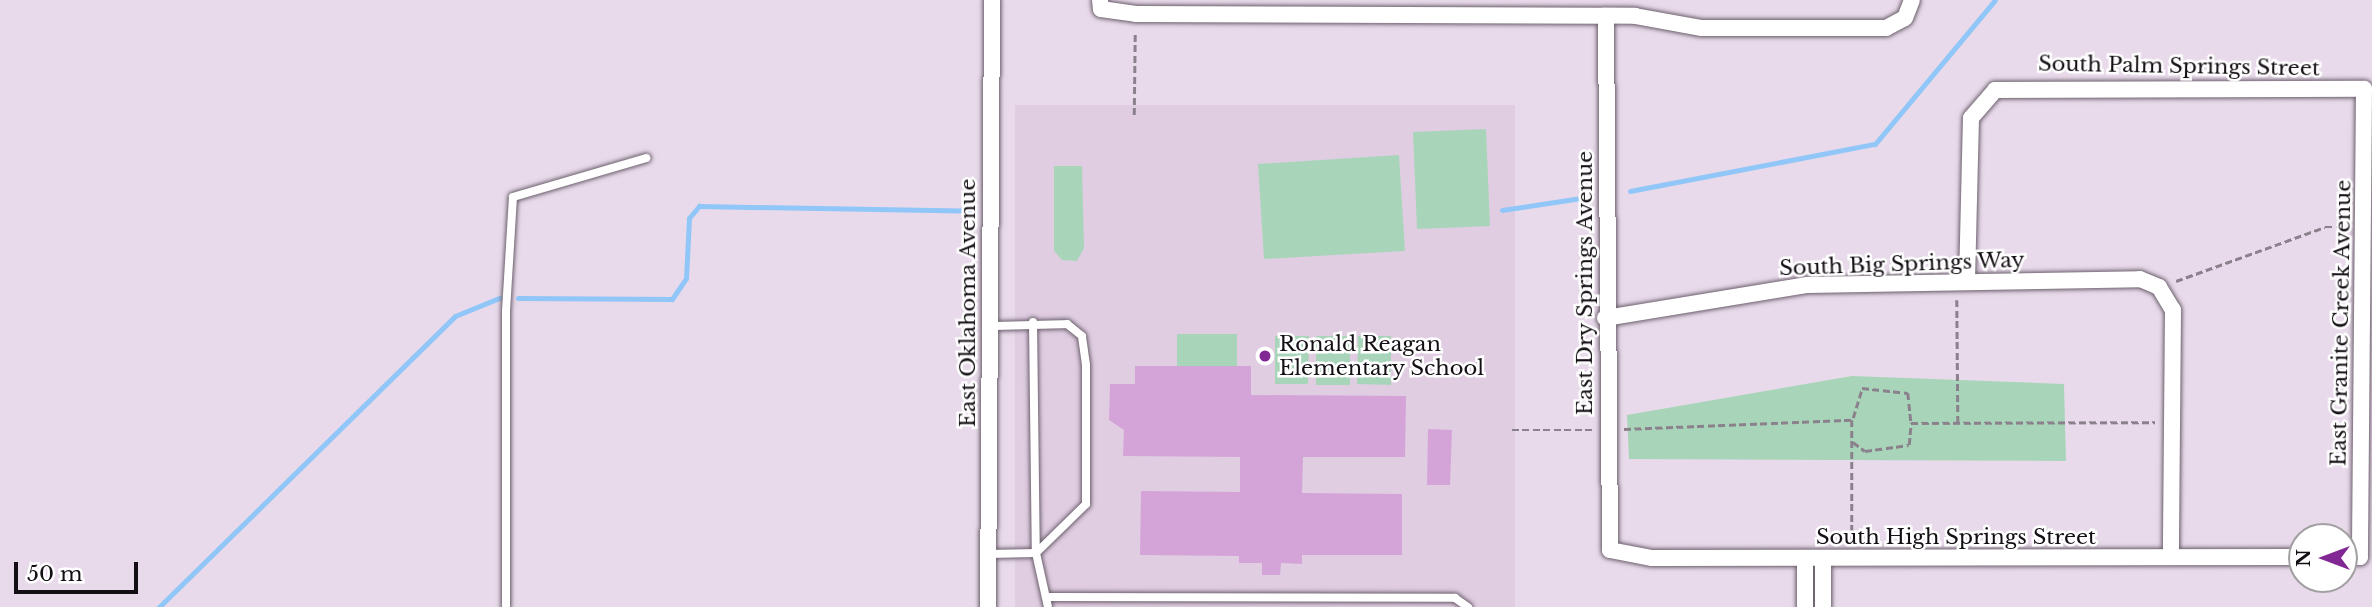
<!DOCTYPE html>
<html>
<head>
<meta charset="utf-8">
<style>
	body { margin:0 }
	#map { position:relative; width:2372px; height:607px; overflow:hidden; background:#e8daea; font-family:"Libre Baskerville",serif }
	div>[style] { position:absolute }
	[style*='--x'] { left:calc(var(--x)*1px); top:calc(var(--y)*1px); width:calc(var(--w)*1px); rotate:calc(var(--a)*1deg) }
	.built>* { inset:0; background:#e0cde2 }
	.green>* { inset:0; background:#a8d5b9 }
	.stream>* { height:5px; margin:-2.5px; padding:0 2.5px; transform-origin:2.5px; border-radius:2.5px; background:#91c6f8 }
	.building>* { inset:0; background:#d4a4d9 }
	.path>* { height:2.5px; margin-top:-1.25px; transform-origin:0; background:repeating-linear-gradient(90deg,#8b818c 0 7px,transparent 0 10.5px) }
	.roads { filter:drop-shadow(0 0 2px #6c606d) drop-shadow(0 0 2px #6c606d) }
	.service>* { height:8px; margin:-4px; padding:0 4px; transform-origin:4px; border-radius:4px; background:#fff }
	.minor>* { height:16px; margin:-8px; padding:0 8px; transform-origin:8px; border-radius:8px; background:#fff }
	.dots>* { width:19px; height:19px; translate:-50% -50%; box-sizing:border-box; border:4px solid #fff; border-radius:50% }
	span { translate:-50% -50%; white-space:nowrap; text-align:center; line-height:1.15; -webkit-text-stroke:5px #fff; paint-order:stroke }
	.street-label { font-size:21px; color:#140f14 }
	.poi-label { font-size:21px; color:#140f14 }
	.left { translate:0 -50%; text-align:left }
	.north { position:absolute; left:2288px; top:523px; width:70px; height:70px; box-sizing:border-box; background:#fff; border:2px solid #a19fa1; border-radius:50%; rotate:270deg; font-size:19px; font-weight:700; line-height:28px; text-align:center; color:#140f14 }
	.north::after { content:''; display:block; margin:auto; width:24px; height:32px; background:#812895; clip-path:polygon(50% 0,100% 100%,50% 72%,0 100%) }
	.scale { position:absolute; left:14px; top:562px; width:124px; height:32px; box-sizing:border-box; border:4px solid #140f14; border-top:0; padding-left:9px; font-size:21px; line-height:24px; white-space:nowrap; color:#140f14; -webkit-text-stroke:5px #fff; paint-order:stroke }
</style>
</head>
<body>
<div id="map">
	<div class="built">
		<i style="clip-path:polygon(1015px 105px,1515px 105px,1515px 607px,1015px 607px)"></i>
	</div>
	<div class="green">
		<i style="clip-path:polygon(1486px 129px,1490px 226px,1417px 229px,1413px 132px)"></i>
		<i style="clip-path:polygon(1399px 155px,1405px 251px,1264px 259px,1258px 164px)"></i>
		<i style="clip-path:polygon(1054px 166px,1082px 166px,1084px 248px,1077px 261px,1062px 260px,1054px 251px)"></i>
		<i style="clip-path:polygon(1177px 334px,1237px 334px,1237px 366px,1177px 366px)"></i>
		<i style="clip-path:polygon(1275px 336px,1309px 336px,1308px 384px,1275px 384px)"></i>
		<i style="clip-path:polygon(1316px 336px,1350px 336px,1350px 385px,1316px 385px)"></i>
		<i style="clip-path:polygon(1358px 336px,1391px 336px,1391px 385px,1357px 384px)"></i>
		<i style="clip-path:polygon(1852px 376px,2064px 384px,2066px 461px,1629px 459px,1627px 415px)"></i>
	</div>
	<div class="stream">
		<i style="--x:1630;--y:191;--w:249;--a:-10.9"></i>
		<i style="--x:1875;--y:144;--w:187;--a:-50.2"></i>
		<i style="--x:1502;--y:210;--w:80;--a:-8.6"></i>
		<i style="--x:518;--y:298;--w:154;--a:0.4"></i>
		<i style="--x:672;--y:299;--w:25;--a:-56"></i>
		<i style="--x:686;--y:278;--w:60;--a:-87.1"></i>
		<i style="--x:689;--y:218;--w:16;--a:-50"></i>
		<i style="--x:699;--y:206;--w:276;--a:1"></i>
		<i style="--x:159;--y:607;--w:415;--a:-44.5"></i>
		<i style="--x:455;--y:316;--w:48;--a:-22.2"></i>
	</div>
	<div class="building">
		<i style="clip-path:polygon(1135px 366px,1251px 366px,1251px 395px,1406px 396px,1405px 457px,1303px 457px,1302px 493px,1402px 494px,1402px 555px,1302px 555px,1302px 564px,1281px 563px,1280px 575px,1262px 575px,1262px 563px,1239px 563px,1239px 556px,1140px 555px,1141px 491px,1240px 492px,1240px 457px,1123px 456px,1124px 430px,1109px 420px,1110px 384px,1135px 384px)"></i>
		<i style="clip-path:polygon(1428px 429px,1452px 430px,1450px 485px,1427px 485px)"></i>
	</div>
	<div class="path">
		<i style="--x:1134;--y:115;--w:84;--a:-89.3"></i>
		<i style="--x:2176;--y:281;--w:158;--a:-19.9"></i>
		<i style="--x:2325;--y:227;--w:23;--a:0"></i>
		<i style="--x:1957;--y:300;--w:122;--a:89.5"></i>
		<i style="--x:1853;--y:418;--w:31;--a:-73"></i>
		<i style="--x:1862;--y:388;--w:46;--a:6.2"></i>
		<i style="--x:1908;--y:393;--w:30;--a:84"></i>
		<i style="--x:1911;--y:423;--w:244;--a:-0.2"></i>
		<i style="--x:1624;--y:429;--w:228;--a:-2.3"></i>
		<i style="--x:1852;--y:420;--w:121;--a:90"></i>
		<i style="--x:1512;--y:430;--w:81;--a:0"></i>
		<i style="--x:1853;--y:442;--w:15;--a:37"></i>
		<i style="--x:1865;--y:451;--w:44;--a:-7.8"></i>
		<i style="--x:1909;--y:445;--w:22;--a:-85"></i>
	</div>
	<div class="roads">
		<div class="service">
			<i style="--x:1033;--y:322;--w:231;--a:89.3"></i>
			<i style="--x:1036;--y:553;--w:55;--a:77.5"></i>
			<i style="--x:988;--y:554;--w:48;--a:-1.2"></i>
			<i style="--x:1036;--y:553;--w:70;--a:-44.4"></i>
			<i style="--x:1086;--y:504;--w:139;--a:-90"></i>
			<i style="--x:1086;--y:365;--w:29;--a:-98"></i>
			<i style="--x:1082;--y:336;--w:19;--a:-141"></i>
			<i style="--x:1067;--y:324;--w:78;--a:178.5"></i>
			<i style="--x:1048;--y:597;--w:407;--a:0.1"></i>
			<i style="--x:1455;--y:598;--w:16;--a:35"></i>
			<i style="--x:506;--y:607;--w:296;--a:-90"></i>
			<i style="--x:506;--y:311;--w:114;--a:-86.5"></i>
			<i style="--x:513;--y:197;--w:139;--a:-16.3"></i>
		</div>
		<div class="minor">
			<i style="--x:1100;--y:0;--w:9;--a:84"></i>
			<i style="--x:1101;--y:9;--w:35;--a:8"></i>
			<i style="--x:1136;--y:14;--w:499;--a:0.2"></i>
			<i style="--x:1635;--y:16;--w:68;--a:10.2"></i>
			<i style="--x:1702;--y:28;--w:184;--a:0"></i>
			<i style="--x:1886;--y:28;--w:21;--a:-28"></i>
			<i style="--x:1905;--y:18;--w:19;--a:-69"></i>
			<i style="--x:1606;--y:16;--w:534;--a:89.57"></i>
			<i style="--x:1610;--y:550;--w:43;--a:10.8"></i>
			<i style="--x:1652;--y:558;--w:650;--a:-0.09"></i>
			<i style="--x:1967;--y:281;--w:163;--a:-88.6"></i>
			<i style="--x:1971;--y:118;--w:37;--a:-49"></i>
			<i style="--x:1995;--y:90;--w:369;--a:-0.2"></i>
			<i style="--x:2364;--y:89;--w:468;--a:90.5"></i>
			<i style="--x:2360;--y:557;--w:16;--a:180"></i>
			<i style="--x:1605;--y:318;--w:205;--a:-9.3"></i>
			<i style="--x:1807;--y:285;--w:333;--a:-1"></i>
			<i style="--x:2140;--y:279;--w:21;--a:23"></i>
			<i style="--x:2159;--y:287;--w:27;--a:59"></i>
			<i style="--x:2173;--y:310;--w:247;--a:90.5"></i>
			<i style="--x:988;--y:607;--w:607;--a:-89.62"></i>
			<i style="--x:1805;--y:607;--w:49;--a:-90"></i>
			<i style="--x:1823;--y:607;--w:49;--a:-90"></i>
		</div>
	</div>
	<div class="dots">
		<i style="left:1265px;top:356px;background:#812895"></i>
	</div>
	<div class="street-label">
		<span style="left:2179px;top:66px;rotate:1deg">South Palm Springs Street</span>
		<span style="left:1902px;top:264px;rotate:-2deg">South Big Springs Way</span>
		<span style="left:1585px;top:283px;rotate:-90deg">East Dry Springs Avenue</span>
		<span style="left:968px;top:303px;rotate:-90deg">East Oklahoma Avenue</span>
		<span style="left:2341px;top:323px;rotate:-89deg">East Granite Creek Avenue</span>
		<span style="left:1956px;top:537px">South High Springs Street</span>
	</div>
	<div class="poi-label">
		<span class="left" style="left:1279px;top:356px">Ronald Reagan<br>Elementary School</span>
	</div>
	<div class="north">N</div>
	<div class="scale">50 m</div>
</div>
</body>
</html>
